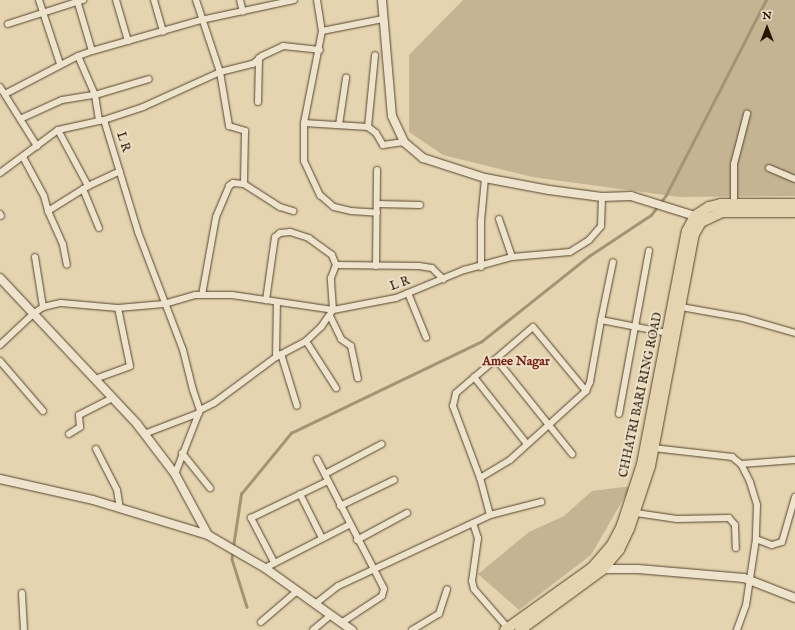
<!DOCTYPE html>
<html>
<head>
<meta charset="utf-8">
<style>
	body { margin:0 }
	#map { position:relative; width:795px; height:630px; overflow:hidden; background:#e5d4b0; font-family:"IM FELL English",serif }
	div>[style] { position:absolute }
	[style*='--x'] { left:calc(var(--x)*1px); top:calc(var(--y)*1px); width:calc(var(--w)*1px); rotate:calc(var(--a)*1deg) }
	.green>* { inset:0; background:#c5b492 }
	.stream>* { height:2.5px; margin:-1.25px; padding:0 1.25px; transform-origin:1.25px; border-radius:1.25px; background:#a49374 }
	.roads { filter:drop-shadow(0 0 1px #56452c) drop-shadow(0 0 1px #56452c) }
	.minor>* { height:6px; margin:-3px; padding:0 3px; transform-origin:3px; border-radius:3px; background:#eee3cc }
	.tertiary>* { height:8px; margin:-4px; padding:0 4px; transform-origin:4px; border-radius:4px; background:#eee3cc }
	.primary>* { height:10px; margin:-5px; padding:0 5px; transform-origin:5px; border-radius:5px; background:#e5d4b0 }
	span { translate:-50% -50%; white-space:nowrap; text-align:center; line-height:1.15; -webkit-text-stroke:3.5px #eee3cc; paint-order:stroke }
	.street-label { font-size:12px; color:#271500 }
	.neighbourhood-label { font-size:13px; color:#7a1f14; font-weight:700 }
	.north { position:absolute; left:747px; top:8px; width:40px; height:40px; -webkit-text-stroke:3px #eee3cc; paint-order:stroke; rotate:0deg; font-size:11px; font-weight:700; line-height:16px; text-align:center; color:#271500 }
	.north::after { content:''; display:block; margin:auto; width:14px; height:18px; background:#271500; clip-path:polygon(50% 0,100% 100%,50% 72%,0 100%) }
</style>
</head>
<body>
<div id="map">
	<div class="green">
		<i style="clip-path:polygon(463px 0,795px 0,795px 196px,679px 197px,532px 177px,443px 155px,409px 132px,409px 55px)"></i>
		<i style="clip-path:polygon(631px 486px,591px 555px,519px 610px,478px 574px,529px 532px,564px 516px,592px 491px)"></i>
	</div>
	<div class="stream">
		<i style="--x:233;--y:547;--w:54;--a:-81.4"></i>
		<i style="--x:241;--y:494;--w:79;--a:-50.7"></i>
		<i style="--x:291;--y:433;--w:212;--a:-25.7"></i>
		<i style="--x:482;--y:341;--w:137;--a:-38.5"></i>
		<i style="--x:589;--y:256;--w:74;--a:-33.5"></i>
		<i style="--x:651;--y:215;--w:25;--a:-53"></i>
		<i style="--x:666;--y:195;--w:219;--a:-62.9"></i>
		<i style="--x:233;--y:552;--w:7;--a:98"></i>
		<i style="--x:232;--y:559;--w:50;--a:72.6"></i>
	</div>
	<div class="roads">
		<div class="minor">
			<i style="--x:39;--y:0;--w:67;--a:71.8"></i>
			<i style="--x:77;--y:0;--w:53;--a:73.6"></i>
			<i style="--x:92;--y:51;--w:15;--a:160"></i>
			<i style="--x:78;--y:56;--w:43;--a:66.4"></i>
			<i style="--x:95;--y:95;--w:26;--a:81"></i>
			<i style="--x:99;--y:121;--w:5;--a:-11"></i>
			<i style="--x:104;--y:120;--w:117;--a:73.1"></i>
			<i style="--x:138;--y:232;--w:126;--a:69.1"></i>
			<i style="--x:183;--y:350;--w:41;--a:76"></i>
			<i style="--x:193;--y:390;--w:21;--a:71"></i>
			<i style="--x:200;--y:410;--w:69;--a:111.3"></i>
			<i style="--x:116;--y:0;--w:43;--a:73.7"></i>
			<i style="--x:154;--y:0;--w:33;--a:74"></i>
			<i style="--x:196;--y:0;--w:76;--a:71.6"></i>
			<i style="--x:220;--y:72;--w:55;--a:80.5"></i>
			<i style="--x:229;--y:126;--w:17;--a:17"></i>
			<i style="--x:245;--y:131;--w:53;--a:91.1"></i>
			<i style="--x:240;--y:0;--w:12;--a:76"></i>
			<i style="--x:317;--y:0;--w:31;--a:81"></i>
			<i style="--x:322;--y:31;--w:94;--a:101.1"></i>
			<i style="--x:304;--y:123;--w:38;--a:90"></i>
			<i style="--x:304;--y:161;--w:38;--a:65"></i>
			<i style="--x:320;--y:195;--w:18;--a:41"></i>
			<i style="--x:334;--y:207;--w:17;--a:13"></i>
			<i style="--x:351;--y:211;--w:26;--a:4"></i>
			<i style="--x:8;--y:24;--w:79;--a:-17.7"></i>
			<i style="--x:322;--y:31;--w:62;--a:-11.1"></i>
			<i style="--x:92;--y:51;--w:113;--a:-15.9"></i>
			<i style="--x:201;--y:20;--w:95;--a:-12.1"></i>
			<i style="--x:0;--y:87;--w:70;--a:57.9"></i>
			<i style="--x:5;--y:94;--w:82;--a:-27.5"></i>
			<i style="--x:258;--y:102;--w:44;--a:-88.7"></i>
			<i style="--x:20;--y:119;--w:46;--a:-24.3"></i>
			<i style="--x:62;--y:100;--w:33;--a:-9"></i>
			<i style="--x:95;--y:95;--w:56;--a:-16.5"></i>
			<i style="--x:104;--y:120;--w:41;--a:-18.4"></i>
			<i style="--x:143;--y:107;--w:85;--a:-24.4"></i>
			<i style="--x:220;--y:72;--w:34;--a:-14"></i>
			<i style="--x:253;--y:64;--w:12;--a:-42"></i>
			<i style="--x:262;--y:56;--w:23;--a:-25"></i>
			<i style="--x:283;--y:46;--w:37;--a:6"></i>
			<i style="--x:304;--y:123;--w:64;--a:3.6"></i>
			<i style="--x:368;--y:127;--w:10;--a:37"></i>
			<i style="--x:376;--y:133;--w:14;--a:60"></i>
			<i style="--x:383;--y:145;--w:21;--a:-8"></i>
			<i style="--x:339;--y:125;--w:48;--a:-81.5"></i>
			<i style="--x:368;--y:127;--w:72;--a:-84.4"></i>
			<i style="--x:58;--y:130;--w:64;--a:61.8"></i>
			<i style="--x:23;--y:157;--w:44;--a:61.7"></i>
			<i style="--x:44;--y:196;--w:16;--a:75"></i>
			<i style="--x:48;--y:211;--w:37;--a:66"></i>
			<i style="--x:63;--y:245;--w:20;--a:79"></i>
			<i style="--x:769;--y:168;--w:28;--a:23"></i>
			<i style="--x:0;--y:173;--w:72;--a:-36.6"></i>
			<i style="--x:58;--y:130;--w:42;--a:-12.4"></i>
			<i style="--x:83;--y:189;--w:42;--a:67.7"></i>
			<i style="--x:377;--y:204;--w:43;--a:1.3"></i>
			<i style="--x:734;--y:204;--w:40;--a:-90"></i>
			<i style="--x:734;--y:164;--w:52;--a:-75.4"></i>
			<i style="--x:48;--y:211;--w:47;--a:-32"></i>
			<i style="--x:88;--y:186;--w:35;--a:-25"></i>
			<i style="--x:0;--y:214;--w:2;--a:63"></i>
			<i style="--x:499;--y:219;--w:40;--a:71.1"></i>
			<i style="--x:35;--y:257;--w:51;--a:80.9"></i>
			<i style="--x:336;--y:265;--w:83;--a:0.7"></i>
			<i style="--x:419;--y:266;--w:13;--a:9"></i>
			<i style="--x:432;--y:268;--w:16;--a:45"></i>
			<i style="--x:376;--y:266;--w:96;--a:-89.4"></i>
			<i style="--x:481;--y:267;--w:46;--a:-90"></i>
			<i style="--x:481;--y:221;--w:43;--a:-84.7"></i>
			<i style="--x:408;--y:293;--w:48;--a:67.8"></i>
			<i style="--x:202;--y:295;--w:79;--a:-79.8"></i>
			<i style="--x:216;--y:217;--w:34;--a:-67"></i>
			<i style="--x:229;--y:186;--w:5;--a:-37"></i>
			<i style="--x:233;--y:183;--w:11;--a:5"></i>
			<i style="--x:244;--y:184;--w:43;--a:32.6"></i>
			<i style="--x:280;--y:207;--w:14;--a:17"></i>
			<i style="--x:681;--y:307;--w:63;--a:10.1"></i>
			<i style="--x:743;--y:318;--w:54;--a:16.1"></i>
			<i style="--x:330;--y:316;--w:25;--a:64"></i>
			<i style="--x:341;--y:339;--w:12;--a:35"></i>
			<i style="--x:351;--y:346;--w:33;--a:78"></i>
			<i style="--x:601;--y:320;--w:59;--a:-78.3"></i>
			<i style="--x:306;--y:341;--w:56;--a:57.4"></i>
			<i style="--x:0;--y:345;--w:45;--a:-43.2"></i>
			<i style="--x:33;--y:314;--w:12;--a:-35"></i>
			<i style="--x:43;--y:307;--w:18;--a:-13"></i>
			<i style="--x:61;--y:303;--w:57;--a:5"></i>
			<i style="--x:118;--y:308;--w:46;--a:-5"></i>
			<i style="--x:164;--y:304;--w:32;--a:-16"></i>
			<i style="--x:195;--y:295;--w:37;--a:0"></i>
			<i style="--x:232;--y:295;--w:102;--a:8.4"></i>
			<i style="--x:333;--y:310;--w:64;--a:-10.8"></i>
			<i style="--x:396;--y:298;--w:74;--a:-22.4"></i>
			<i style="--x:464;--y:270;--w:50;--a:-15.2"></i>
			<i style="--x:512;--y:257;--w:58;--a:-4.9"></i>
			<i style="--x:570;--y:252;--w:22;--a:-32"></i>
			<i style="--x:589;--y:240;--w:18;--a:-49"></i>
			<i style="--x:601;--y:226;--w:29;--a:-88"></i>
			<i style="--x:281;--y:354;--w:54;--a:72.9"></i>
			<i style="--x:276;--y:357;--w:55;--a:-89"></i>
			<i style="--x:496;--y:359;--w:122;--a:51.3"></i>
			<i style="--x:0;--y:361;--w:66;--a:49.3"></i>
			<i style="--x:474;--y:377;--w:85;--a:51.7"></i>
			<i style="--x:95;--y:379;--w:37;--a:-20"></i>
			<i style="--x:130;--y:366;--w:59;--a:-101.7"></i>
			<i style="--x:200;--y:410;--w:16;--a:-27"></i>
			<i style="--x:214;--y:403;--w:77;--a:-36.6"></i>
			<i style="--x:276;--y:357;--w:34;--a:-28"></i>
			<i style="--x:306;--y:341;--w:21;--a:-43"></i>
			<i style="--x:321;--y:327;--w:21;--a:-55"></i>
			<i style="--x:333;--y:310;--w:32;--a:-94"></i>
			<i style="--x:331;--y:278;--w:14;--a:-69"></i>
			<i style="--x:336;--y:265;--w:11;--a:-112"></i>
			<i style="--x:332;--y:255;--w:29;--a:-144"></i>
			<i style="--x:309;--y:238;--w:20;--a:-162"></i>
			<i style="--x:290;--y:232;--w:10;--a:174"></i>
			<i style="--x:280;--y:233;--w:6;--a:141"></i>
			<i style="--x:275;--y:237;--w:64;--a:98.1"></i>
			<i style="--x:619;--y:414;--w:166;--a:-79.6"></i>
			<i style="--x:69;--y:434;--w:13;--a:-32"></i>
			<i style="--x:80;--y:427;--w:12;--a:-95"></i>
			<i style="--x:79;--y:415;--w:38;--a:-27"></i>
			<i style="--x:144;--y:434;--w:59;--a:-20.9"></i>
			<i style="--x:653;--y:448;--w:80;--a:6.5"></i>
			<i style="--x:732;--y:457;--w:11;--a:38"></i>
			<i style="--x:741;--y:464;--w:20;--a:63"></i>
			<i style="--x:750;--y:482;--w:24;--a:73"></i>
			<i style="--x:757;--y:505;--w:34;--a:92"></i>
			<i style="--x:756;--y:539;--w:67;--a:98.6"></i>
			<i style="--x:746;--y:605;--w:27;--a:110"></i>
			<i style="--x:96;--y:449;--w:46;--a:62.9"></i>
			<i style="--x:117;--y:490;--w:18;--a:81"></i>
			<i style="--x:182;--y:453;--w:45;--a:51.3"></i>
			<i style="--x:317;--y:459;--w:146;--a:62.7"></i>
			<i style="--x:384;--y:589;--w:7;--a:106"></i>
			<i style="--x:382;--y:596;--w:49;--a:146.6"></i>
			<i style="--x:741;--y:464;--w:54;--a:-4.2"></i>
			<i style="--x:325;--y:474;--w:64;--a:-27.8"></i>
			<i style="--x:480;--y:478;--w:35;--a:-31"></i>
			<i style="--x:510;--y:460;--w:103;--a:-42.2"></i>
			<i style="--x:586;--y:391;--w:10;--a:-66"></i>
			<i style="--x:590;--y:382;--w:63;--a:-79.9"></i>
			<i style="--x:601;--y:320;--w:67;--a:11.1"></i>
			<i style="--x:300;--y:494;--w:49;--a:63.4"></i>
			<i style="--x:340;--y:506;--w:60;--a:-25.7"></i>
			<i style="--x:636;--y:513;--w:41;--a:8.3"></i>
			<i style="--x:677;--y:519;--w:52;--a:-1.1"></i>
			<i style="--x:729;--y:518;--w:9;--a:49"></i>
			<i style="--x:735;--y:525;--w:23;--a:88"></i>
			<i style="--x:490;--y:515;--w:38;--a:-105"></i>
			<i style="--x:480;--y:478;--w:77;--a:-110.6"></i>
			<i style="--x:453;--y:406;--w:13;--a:-77"></i>
			<i style="--x:456;--y:393;--w:101;--a:-40.6"></i>
			<i style="--x:533;--y:327;--w:83;--a:50.4"></i>
			<i style="--x:473;--y:523;--w:16;--a:72"></i>
			<i style="--x:478;--y:538;--w:43;--a:97.9"></i>
			<i style="--x:472;--y:581;--w:8;--a:76"></i>
			<i style="--x:474;--y:589;--w:52;--a:48.9"></i>
			<i style="--x:756;--y:539;--w:17;--a:21"></i>
			<i style="--x:772;--y:545;--w:10;--a:-17"></i>
			<i style="--x:782;--y:542;--w:47;--a:-73.9"></i>
			<i style="--x:357;--y:540;--w:57;--a:-28.4"></i>
			<i style="--x:274;--y:562;--w:50;--a:-117.6"></i>
			<i style="--x:251;--y:518;--w:85;--a:-25.7"></i>
			<i style="--x:265;--y:568;--w:94;--a:-27.1"></i>
			<i style="--x:22;--y:593;--w:37;--a:87"></i>
			<i style="--x:315;--y:604;--w:29;--a:-38"></i>
			<i style="--x:338;--y:586;--w:168;--a:-25"></i>
			<i style="--x:490;--y:515;--w:53;--a:-14.3"></i>
			<i style="--x:261;--y:622;--w:48;--a:-40.7"></i>
			<i style="--x:313;--y:630;--w:23;--a:-40"></i>
			<i style="--x:412;--y:630;--w:31;--a:-31"></i>
			<i style="--x:439;--y:614;--w:26;--a:-72"></i>
		</div>
		<div class="tertiary">
			<i style="--x:382;--y:0;--w:116;--a:85.1"></i>
			<i style="--x:392;--y:116;--w:29;--a:65"></i>
			<i style="--x:404;--y:142;--w:25;--a:40"></i>
			<i style="--x:423;--y:158;--w:65;--a:17.9"></i>
			<i style="--x:485;--y:178;--w:65;--a:10.6"></i>
			<i style="--x:549;--y:190;--w:53;--a:7.5"></i>
			<i style="--x:602;--y:197;--w:29;--a:-2"></i>
			<i style="--x:631;--y:196;--w:67;--a:17.4"></i>
			<i style="--x:0;--y:278;--w:200;--a:46.8"></i>
			<i style="--x:137;--y:424;--w:63;--a:52.8"></i>
			<i style="--x:175;--y:474;--w:69;--a:61.6"></i>
			<i style="--x:0;--y:479;--w:95;--a:12.7"></i>
			<i style="--x:93;--y:500;--w:120;--a:16.9"></i>
			<i style="--x:208;--y:535;--w:66;--a:30.1"></i>
			<i style="--x:265;--y:568;--w:107;--a:35.5"></i>
			<i style="--x:598;--y:569;--w:40;--a:0"></i>
			<i style="--x:638;--y:569;--w:106;--a:4.9"></i>
			<i style="--x:744;--y:578;--w:55;--a:21.4"></i>
		</div>
		<div class="primary">
			<i style="--x:505;--y:630;--w:107;--a:-35.5"></i>
			<i style="--x:592;--y:568;--w:30;--a:-49"></i>
			<i style="--x:612;--y:545;--w:22;--a:-63"></i>
			<i style="--x:622;--y:525;--w:64;--a:-71.8"></i>
			<i style="--x:642;--y:464;--w:237;--a:-79.1"></i>
			<i style="--x:687;--y:231;--w:17;--a:-62"></i>
			<i style="--x:695;--y:216;--w:17;--a:-33"></i>
			<i style="--x:709;--y:207;--w:12;--a:-14"></i>
			<i style="--x:721;--y:204;--w:74;--a:0"></i>
			<i style="--x:520;--y:630;--w:102;--a:-36.2"></i>
			<i style="--x:602;--y:570;--w:26;--a:-50"></i>
			<i style="--x:619;--y:550;--w:23;--a:-65"></i>
			<i style="--x:629;--y:529;--w:66;--a:-71.6"></i>
			<i style="--x:650;--y:466;--w:236;--a:-79.3"></i>
			<i style="--x:694;--y:234;--w:14;--a:-60"></i>
			<i style="--x:701;--y:222;--w:23;--a:-25"></i>
			<i style="--x:722;--y:212;--w:73;--a:0"></i>
		</div>
	</div>
	<div class="street-label">
		<span style="left:123px;top:142px;rotate:72deg">L R</span>
		<span style="left:400px;top:284px;rotate:-20deg">L R</span>
		<span style="left:641px;top:395px;rotate:-78deg">CHHATRI BARI RING ROAD</span>
	</div>
	<div class="neighbourhood-label">
		<span style="left:516px;top:362px">Amee Nagar</span>
	</div>
	<div class="north">N</div>
</div>
</body>
</html>
